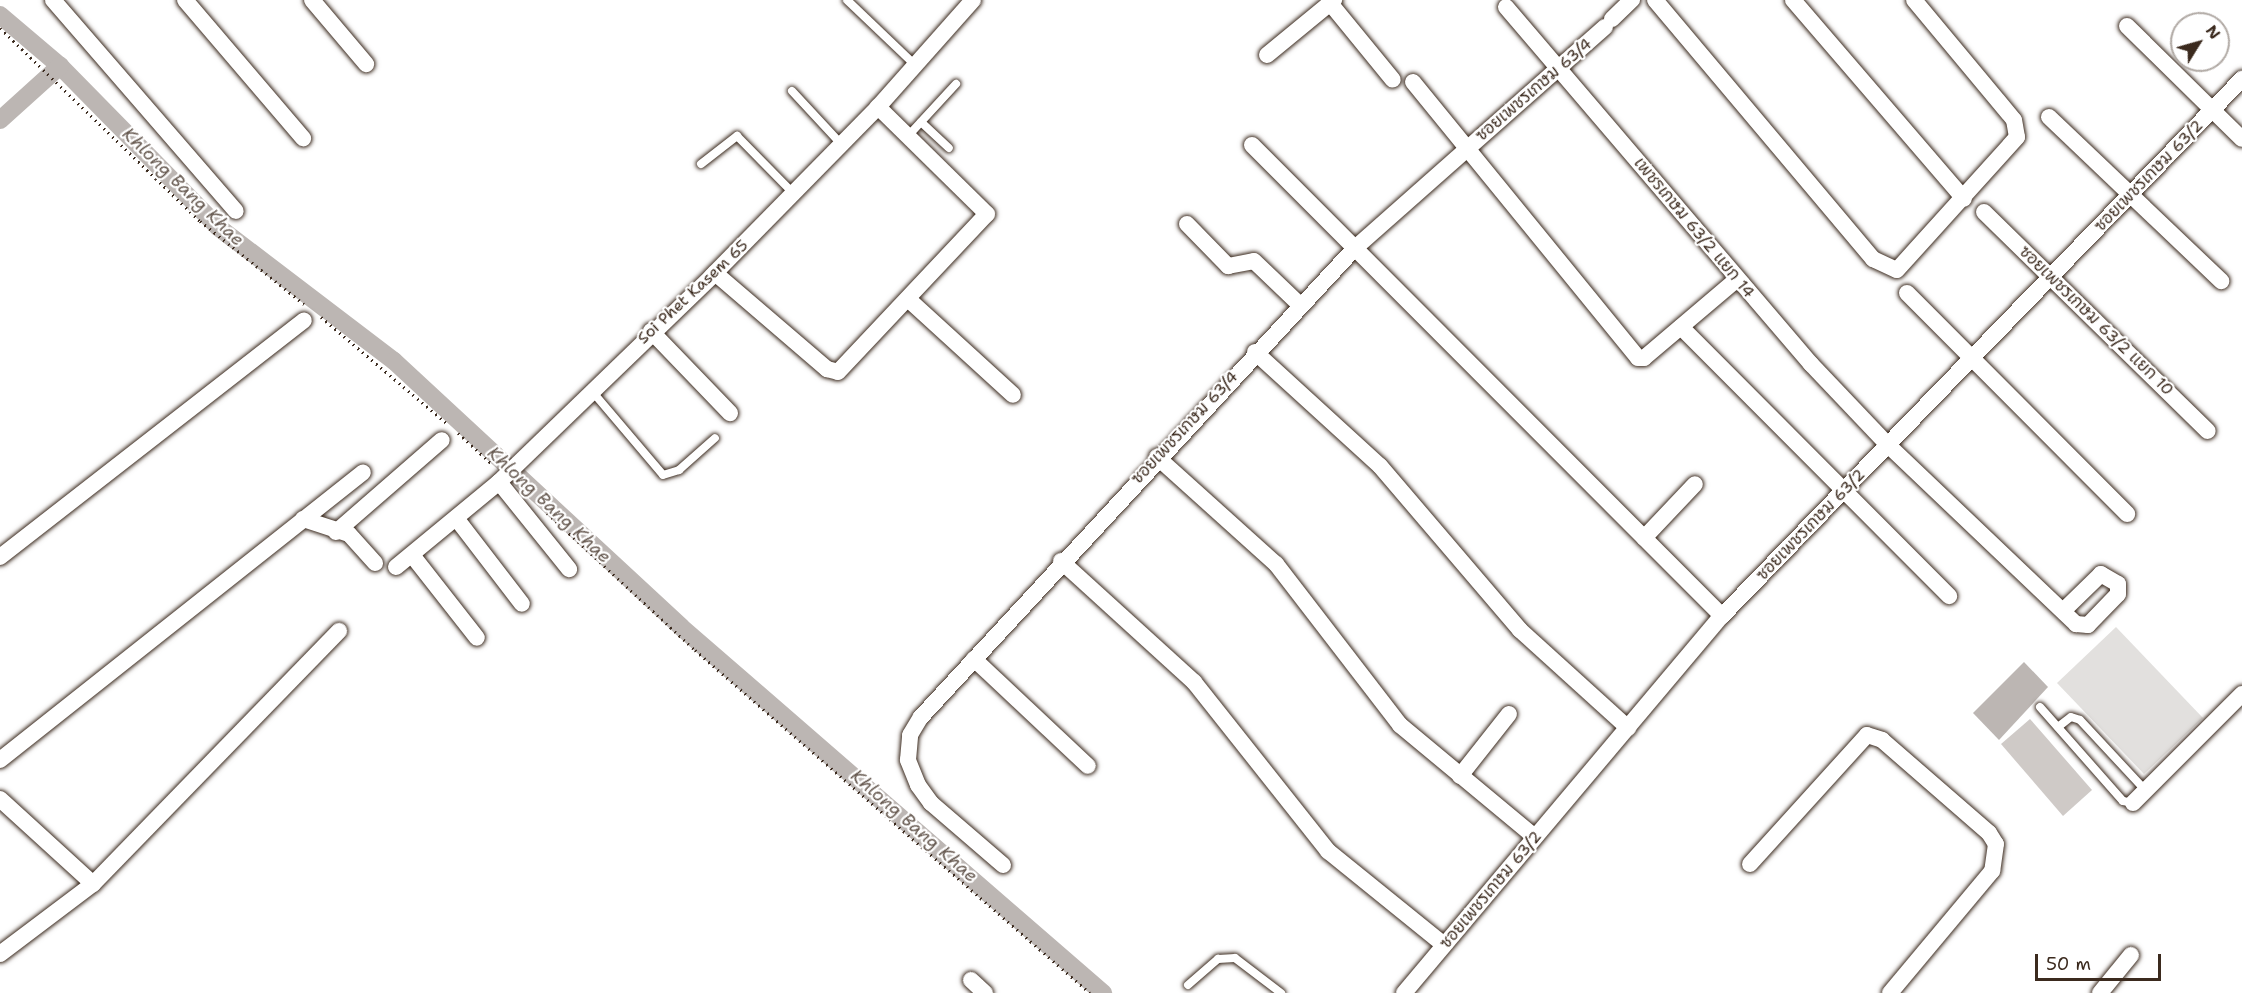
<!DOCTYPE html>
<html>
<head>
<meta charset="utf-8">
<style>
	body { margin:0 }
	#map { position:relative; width:2242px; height:993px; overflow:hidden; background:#fff; font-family:"Shantell Sans","Playpen Sans Thai",sans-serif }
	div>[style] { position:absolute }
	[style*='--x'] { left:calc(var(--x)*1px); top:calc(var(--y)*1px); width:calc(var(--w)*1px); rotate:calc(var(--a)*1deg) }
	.green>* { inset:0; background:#e2e0de }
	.water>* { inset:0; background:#bcb6b3 }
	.canal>* { height:18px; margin:-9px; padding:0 9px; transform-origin:9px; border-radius:9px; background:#bcb6b3 }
	.building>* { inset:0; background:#cfcac7 }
	.path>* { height:3px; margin-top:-1.5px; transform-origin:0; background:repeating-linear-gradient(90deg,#3b2a1e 0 1.5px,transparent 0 6px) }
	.roads { filter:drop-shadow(0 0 2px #3b2a1e) drop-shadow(0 0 2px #3b2a1e) }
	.service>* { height:8px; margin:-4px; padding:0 4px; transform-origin:4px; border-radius:4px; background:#fff }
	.minor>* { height:16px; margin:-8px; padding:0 8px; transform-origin:8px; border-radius:8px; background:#fff }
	span { translate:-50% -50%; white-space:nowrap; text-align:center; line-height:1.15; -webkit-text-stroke:4.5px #fff; paint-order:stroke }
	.street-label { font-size:16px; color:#3b2a1e }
	.water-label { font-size:18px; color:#685b52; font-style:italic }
	.north { position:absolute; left:2170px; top:12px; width:60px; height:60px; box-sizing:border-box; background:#fff; border:2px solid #b1aaa5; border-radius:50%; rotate:53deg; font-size:16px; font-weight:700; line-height:24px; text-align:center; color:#3b2a1e }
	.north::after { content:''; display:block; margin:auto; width:21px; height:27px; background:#3b2a1e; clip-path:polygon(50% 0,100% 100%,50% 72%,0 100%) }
	.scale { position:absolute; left:2035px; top:954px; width:126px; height:27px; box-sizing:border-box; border:3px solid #3b2a1e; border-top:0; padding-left:8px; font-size:18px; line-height:21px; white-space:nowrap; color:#3b2a1e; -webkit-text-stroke:4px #fff; paint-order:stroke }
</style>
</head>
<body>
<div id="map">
	<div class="green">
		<i style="clip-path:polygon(2116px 627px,2203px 718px,2144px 774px,2057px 683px)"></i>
	</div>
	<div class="water">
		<i style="clip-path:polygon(2024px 662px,2048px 687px,1999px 740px,1973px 713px)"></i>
	</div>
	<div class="canal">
		<i style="--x:0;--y:15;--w:79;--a:40.4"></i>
		<i style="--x:60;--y:66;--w:226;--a:45.5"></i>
		<i style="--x:218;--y:227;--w:221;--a:37.3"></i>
		<i style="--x:394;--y:361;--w:391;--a:42.8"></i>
		<i style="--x:681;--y:627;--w:559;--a:40.94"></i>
		<i style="--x:0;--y:120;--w:81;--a:-42"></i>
	</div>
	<div class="building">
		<i style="clip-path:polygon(2030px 719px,2092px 790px,2063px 816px,2001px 744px)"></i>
	</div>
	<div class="path">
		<i style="--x:0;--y:28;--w:278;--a:44"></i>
		<i style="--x:200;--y:221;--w:133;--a:38.6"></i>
		<i style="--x:321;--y:317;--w:167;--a:40.2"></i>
		<i style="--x:458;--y:433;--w:47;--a:42.4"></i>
		<i style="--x:547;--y:513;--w:202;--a:42.8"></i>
		<i style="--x:695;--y:650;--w:523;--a:40.97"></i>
	</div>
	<div class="roads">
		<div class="service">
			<i style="--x:847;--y:0;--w:94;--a:43.7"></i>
			<i style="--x:792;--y:91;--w:72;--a:47.2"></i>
			<i style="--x:921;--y:122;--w:38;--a:43"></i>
			<i style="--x:908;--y:136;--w:71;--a:-47.3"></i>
			<i style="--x:701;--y:164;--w:46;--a:-37.9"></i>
			<i style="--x:737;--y:136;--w:81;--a:45.5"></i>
			<i style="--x:591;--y:390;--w:111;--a:49.7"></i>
			<i style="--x:663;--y:475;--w:17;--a:-17"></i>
			<i style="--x:679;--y:470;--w:48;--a:-41.6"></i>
			<i style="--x:2040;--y:707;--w:125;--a:48.6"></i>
			<i style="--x:2123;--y:801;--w:10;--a:11"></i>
			<i style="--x:2058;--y:727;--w:16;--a:-38"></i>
			<i style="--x:2071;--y:717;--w:9;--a:18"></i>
			<i style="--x:2080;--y:720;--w:97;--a:47.1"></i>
			<i style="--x:1188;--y:985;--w:40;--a:-41"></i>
			<i style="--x:1218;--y:959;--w:17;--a:-3"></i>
			<i style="--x:1235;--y:958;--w:58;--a:37.3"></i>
		</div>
		<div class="minor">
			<i style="--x:53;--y:0;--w:279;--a:49.1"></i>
			<i style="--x:185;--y:0;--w:182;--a:49.5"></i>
			<i style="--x:312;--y:0;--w:84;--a:49.8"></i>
			<i style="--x:1655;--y:0;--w:339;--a:49.9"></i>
			<i style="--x:1873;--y:259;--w:26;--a:25"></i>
			<i style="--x:1897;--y:270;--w:179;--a:-47.9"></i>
			<i style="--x:2017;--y:137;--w:17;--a:-100"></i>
			<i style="--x:2014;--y:120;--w:156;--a:-129.8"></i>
			<i style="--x:1793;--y:0;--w:262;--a:49.3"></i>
			<i style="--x:1330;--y:3;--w:99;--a:50.7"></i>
			<i style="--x:1506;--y:7;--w:470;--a:49.5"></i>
			<i style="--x:1811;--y:364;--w:112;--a:46.5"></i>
			<i style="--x:1888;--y:445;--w:260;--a:43.6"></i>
			<i style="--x:2076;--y:624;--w:12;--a:5"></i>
			<i style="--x:2088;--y:625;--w:43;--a:-45.9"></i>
			<i style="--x:2118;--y:594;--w:10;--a:-90"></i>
			<i style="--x:2118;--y:584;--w:20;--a:-150"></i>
			<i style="--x:2101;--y:574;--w:53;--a:135.8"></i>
			<i style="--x:1612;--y:19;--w:28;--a:-44"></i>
			<i style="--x:2127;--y:26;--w:161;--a:44.5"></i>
			<i style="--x:1267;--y:55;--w:87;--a:-39.4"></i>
			<i style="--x:1413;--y:82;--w:356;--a:50.8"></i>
			<i style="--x:1638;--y:358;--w:6;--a:0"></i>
			<i style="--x:1644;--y:358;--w:122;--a:-40.3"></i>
			<i style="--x:2049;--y:117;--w:238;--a:43.6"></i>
			<i style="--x:1252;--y:145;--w:665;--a:45.06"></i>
			<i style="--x:1984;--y:212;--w:313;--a:44.4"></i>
			<i style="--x:1187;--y:224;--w:59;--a:45.7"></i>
			<i style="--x:1228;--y:266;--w:26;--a:-11"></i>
			<i style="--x:1254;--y:261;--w:64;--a:43.7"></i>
			<i style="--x:715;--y:273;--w:148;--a:40.6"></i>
			<i style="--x:827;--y:369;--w:11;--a:15"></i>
			<i style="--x:838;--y:372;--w:217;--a:-46.7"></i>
			<i style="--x:987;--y:214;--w:153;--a:-135.5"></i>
			<i style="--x:1907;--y:293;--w:312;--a:45.1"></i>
			<i style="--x:908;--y:299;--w:142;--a:42.4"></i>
			<i style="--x:1681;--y:327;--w:380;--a:45.1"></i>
			<i style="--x:651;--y:331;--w:114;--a:46.1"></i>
			<i style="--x:1255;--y:352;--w:169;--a:42.4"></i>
			<i style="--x:1380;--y:466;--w:216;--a:49.5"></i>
			<i style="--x:1520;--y:630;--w:146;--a:42.2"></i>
			<i style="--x:1157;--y:457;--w:160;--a:42"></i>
			<i style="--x:1276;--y:564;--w:203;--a:52.4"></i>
			<i style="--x:1400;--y:725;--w:175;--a:39.7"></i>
			<i style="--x:499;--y:482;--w:112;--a:51.2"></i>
			<i style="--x:456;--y:518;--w:108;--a:52.5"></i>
			<i style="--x:303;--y:519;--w:48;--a:18.1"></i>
			<i style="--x:349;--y:534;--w:39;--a:48"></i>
			<i style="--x:336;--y:532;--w:140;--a:-41"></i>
			<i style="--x:1644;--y:538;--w:74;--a:-46.6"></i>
			<i style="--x:412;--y:555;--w:105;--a:51.9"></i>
			<i style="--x:0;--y:557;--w:385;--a:-37.9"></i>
			<i style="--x:1061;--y:561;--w:180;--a:42.3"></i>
			<i style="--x:1194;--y:682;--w:216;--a:51.6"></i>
			<i style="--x:1328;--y:851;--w:149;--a:39"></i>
			<i style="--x:396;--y:567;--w:134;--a:-39.5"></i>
			<i style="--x:499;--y:482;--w:296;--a:-44"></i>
			<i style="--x:712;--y:276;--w:237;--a:-45.5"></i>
			<i style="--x:878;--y:107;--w:143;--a:-48.4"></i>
			<i style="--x:974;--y:659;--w:156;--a:43.2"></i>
			<i style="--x:0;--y:760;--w:463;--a:-38.4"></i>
			<i style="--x:1460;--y:776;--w:79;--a:-51.7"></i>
			<i style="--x:0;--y:799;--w:126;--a:42.4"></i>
			<i style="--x:2133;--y:803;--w:154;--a:-45"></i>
			<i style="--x:1750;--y:864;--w:174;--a:-47.8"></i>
			<i style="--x:1867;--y:735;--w:16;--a:18"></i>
			<i style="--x:1882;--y:740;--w:142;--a:41"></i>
			<i style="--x:1989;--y:833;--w:13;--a:58"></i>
			<i style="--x:1996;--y:844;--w:27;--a:98"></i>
			<i style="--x:1992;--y:871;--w:159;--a:129.9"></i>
			<i style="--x:1003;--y:865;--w:95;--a:-139.3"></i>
			<i style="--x:931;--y:803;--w:22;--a:-126"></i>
			<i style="--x:918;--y:785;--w:27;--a:-112"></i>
			<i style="--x:908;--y:760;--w:25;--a:-85"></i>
			<i style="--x:910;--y:735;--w:21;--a:-59"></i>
			<i style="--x:921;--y:717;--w:638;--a:-47.22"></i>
			<i style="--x:1354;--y:249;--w:335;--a:-41.5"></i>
			<i style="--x:0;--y:954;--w:116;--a:-37"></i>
			<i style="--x:93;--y:884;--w:353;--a:-45.8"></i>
			<i style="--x:971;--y:980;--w:19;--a:43"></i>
			<i style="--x:1404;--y:993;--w:493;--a:-49.9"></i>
			<i style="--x:1722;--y:616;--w:748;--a:-45.92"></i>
			<i style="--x:2100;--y:993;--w:49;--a:-50.8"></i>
		</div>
	</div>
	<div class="street-label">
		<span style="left:1534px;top:90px;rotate:-41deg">ซอยเพชรเกษม 63/4</span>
		<span style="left:2149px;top:176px;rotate:-46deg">ซอยเพชรเกษม 63/2</span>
		<span style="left:1694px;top:228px;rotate:50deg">เพชรเกษม 63/2 แยก 14</span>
		<span style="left:693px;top:292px;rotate:-43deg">Soi Phet Kasem 65</span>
		<span style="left:2096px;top:321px;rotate:44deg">ซอยเพชรเกษม 63/2 แยก 10</span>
		<span style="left:1185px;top:428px;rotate:-47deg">ซอยเพชรเกษม 63/4</span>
		<span style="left:1811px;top:525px;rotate:-46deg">ซอยเพชรเกษม 63/2</span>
		<span style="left:1491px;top:890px;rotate:-50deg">ซอยเพชรเกษม 63/2</span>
	</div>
	<div class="water-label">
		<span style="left:183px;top:187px;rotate:44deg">Khlong Bang Khae</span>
		<span style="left:549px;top:505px;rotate:43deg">Khlong Bang Khae</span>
		<span style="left:914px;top:826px;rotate:41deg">Khlong Bang Khae</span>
	</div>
	<div class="north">N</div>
	<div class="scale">50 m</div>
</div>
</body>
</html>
